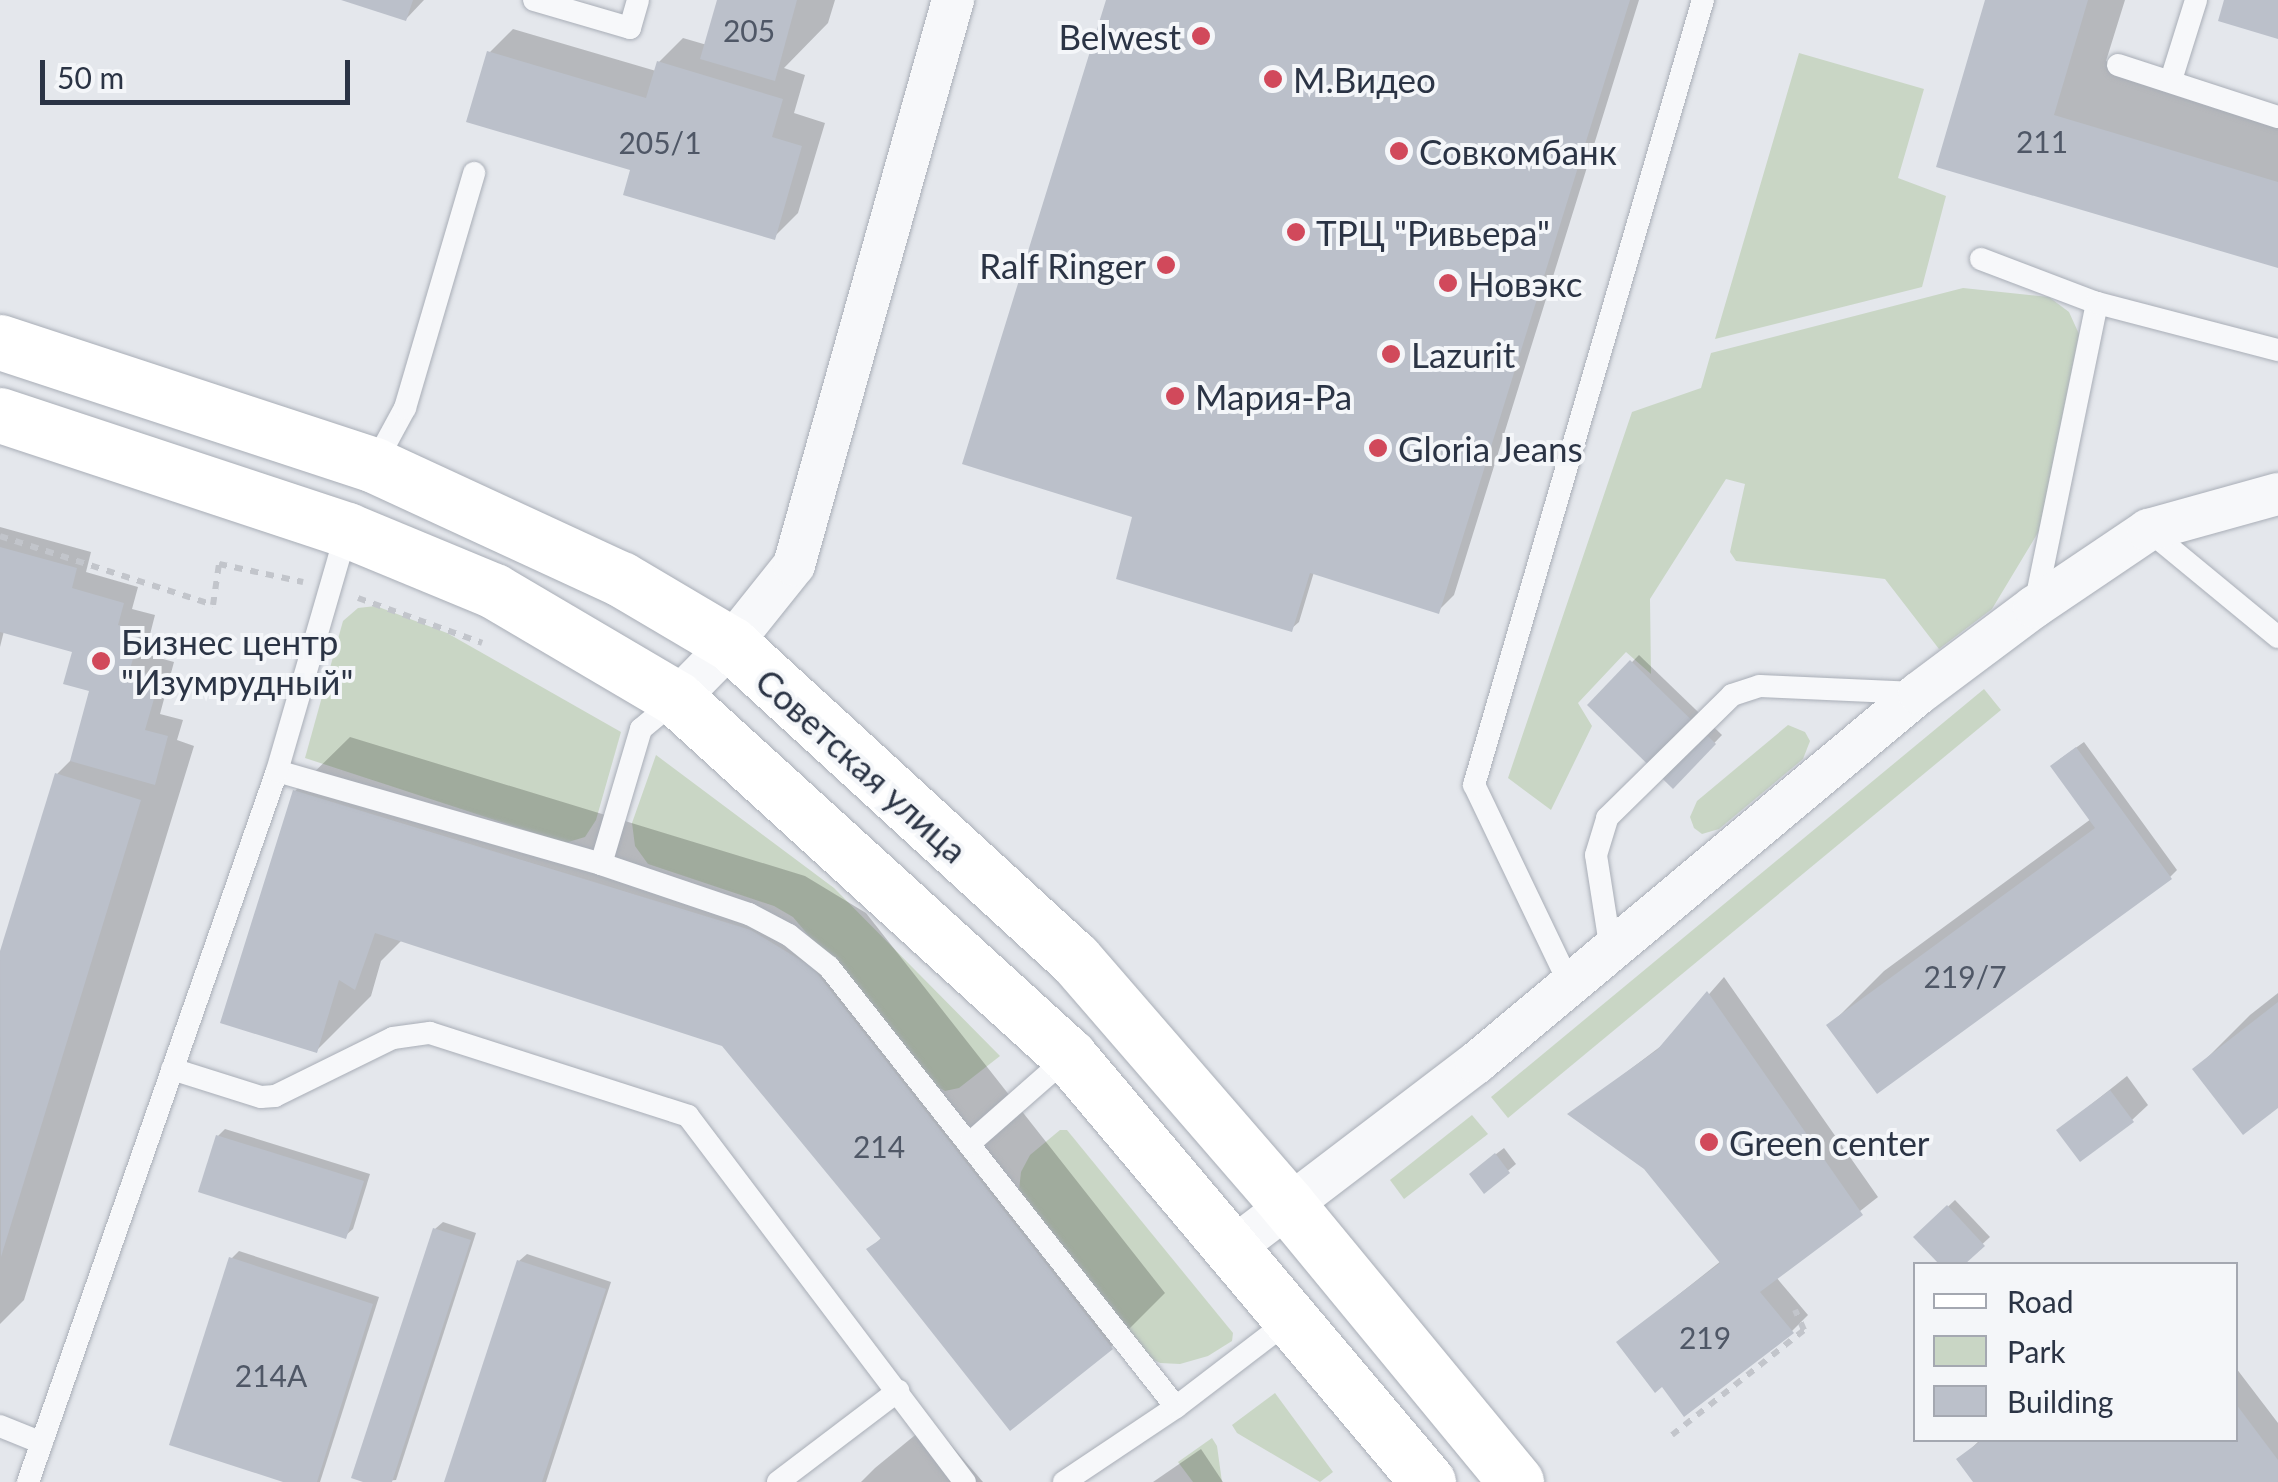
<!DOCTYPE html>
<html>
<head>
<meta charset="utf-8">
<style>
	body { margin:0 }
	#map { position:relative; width:2278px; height:1482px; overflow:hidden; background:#e4e7ec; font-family:Lato,sans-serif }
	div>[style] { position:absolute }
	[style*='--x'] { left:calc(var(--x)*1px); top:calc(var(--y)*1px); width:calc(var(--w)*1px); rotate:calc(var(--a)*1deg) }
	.green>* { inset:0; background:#c9d6c5 }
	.shadow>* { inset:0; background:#0003 }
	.building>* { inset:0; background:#bbc0ca }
	.path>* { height:6px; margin-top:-3px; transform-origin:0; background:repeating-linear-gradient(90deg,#c2c5cb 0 8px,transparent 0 16px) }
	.roads { filter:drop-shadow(0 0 2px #a9aeb7) drop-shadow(0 0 2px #a9aeb7) }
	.lane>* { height:22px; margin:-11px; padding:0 11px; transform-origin:11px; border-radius:11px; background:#f7f8fa }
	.street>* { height:42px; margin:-21px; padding:0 21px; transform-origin:21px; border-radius:21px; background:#f7f8fa }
	.secondary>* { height:55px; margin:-27.5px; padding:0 27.5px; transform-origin:27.5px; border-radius:27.5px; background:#fff }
	.dots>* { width:28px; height:28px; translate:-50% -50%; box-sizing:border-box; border:5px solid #f4f6f9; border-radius:50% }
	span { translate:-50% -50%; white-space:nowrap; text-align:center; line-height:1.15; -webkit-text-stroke:8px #f4f6f9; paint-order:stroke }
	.number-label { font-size:30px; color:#4f5766 }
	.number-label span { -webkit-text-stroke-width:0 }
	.poi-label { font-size:35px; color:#2b3445 }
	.right { translate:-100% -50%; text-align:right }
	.left { translate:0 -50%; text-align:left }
	.street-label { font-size:35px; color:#2b3445 }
	.legend { position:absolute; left:1913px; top:1262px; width:325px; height:180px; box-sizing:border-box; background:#f4f6f9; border:2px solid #a4a8b1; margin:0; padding:12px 18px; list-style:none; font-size:30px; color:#2b3445 }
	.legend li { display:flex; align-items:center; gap:20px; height:50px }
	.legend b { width:50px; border:2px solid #a4a8b1 }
	.scale { position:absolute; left:40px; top:60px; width:310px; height:45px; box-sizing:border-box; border:5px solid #2b3445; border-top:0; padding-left:12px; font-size:30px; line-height:35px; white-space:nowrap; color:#2b3445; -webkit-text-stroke:8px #f4f6f9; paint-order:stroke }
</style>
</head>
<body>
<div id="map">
	<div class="green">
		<i style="clip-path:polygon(1799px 53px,1924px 89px,1898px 178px,1946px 196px,1922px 287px,1715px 339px)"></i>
		<i style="clip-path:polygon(1963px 288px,2049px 297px,2069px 312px,2079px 334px,2039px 531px,1992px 609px,1939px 649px,1885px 579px,1736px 561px,1730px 552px,1745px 484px,1726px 479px,1650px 599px,1651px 674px,1626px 652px,1578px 703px,1592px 726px,1551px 810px,1508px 778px,1632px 412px,1701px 388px,1711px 353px)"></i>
		<i style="clip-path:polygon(376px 606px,447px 633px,621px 732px,596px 820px,585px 837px,565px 843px,305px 758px,343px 621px,358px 608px)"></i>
		<i style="clip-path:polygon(1984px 689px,2001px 710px,1508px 1118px,1491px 1097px)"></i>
		<i style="clip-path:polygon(1788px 725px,1805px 732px,1810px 741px,1803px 759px,1719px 829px,1702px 834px,1694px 828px,1690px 817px,1697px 801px)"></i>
		<i style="clip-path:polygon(656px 755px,834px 888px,1000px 1056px,959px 1088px,945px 1091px,932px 1084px,793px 917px,774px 906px,648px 864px,635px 846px,632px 823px)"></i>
		<i style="clip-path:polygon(1472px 1115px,1488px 1134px,1404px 1199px,1390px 1180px)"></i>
		<i style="clip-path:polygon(1060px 1130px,1067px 1130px,1233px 1333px,1232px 1341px,1208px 1356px,1180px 1364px,1160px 1363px,1144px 1355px,1019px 1190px,1021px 1172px,1030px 1155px)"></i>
		<i style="clip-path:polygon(1275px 1393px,1333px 1472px,1320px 1482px,1237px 1433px,1232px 1425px)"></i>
		<i style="clip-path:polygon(1212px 1438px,1217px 1446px,1222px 1482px,1193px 1482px,1178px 1462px)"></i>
	</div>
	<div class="shadow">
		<i style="clip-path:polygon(347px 0,424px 0,406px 19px)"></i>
		<i style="clip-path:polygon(719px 0,835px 0,828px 23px,784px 68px,805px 75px,794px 113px,825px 123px,798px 213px,774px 237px,633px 168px,489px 53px,513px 29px,656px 71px,659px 62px,683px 38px,707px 45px)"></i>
		<i style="clip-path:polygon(1109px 0,1639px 0,1454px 595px,1438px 611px,1314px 572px,1299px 622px,1291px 629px,1137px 516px)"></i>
		<i style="clip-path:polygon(1988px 0,2125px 0,2106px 61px,2278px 112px,2278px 265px,1939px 165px)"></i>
		<i style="clip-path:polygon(0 527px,91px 552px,86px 572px,138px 587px,132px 609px,155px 615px,145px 654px,174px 662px,160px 714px,183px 720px,177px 740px,194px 746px,24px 1300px,0 1324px,0 960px,57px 774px,74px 757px,92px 690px,75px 650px,4px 631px,0 647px)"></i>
		<i style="clip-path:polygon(1639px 655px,1722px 735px,1673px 786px,1590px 705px)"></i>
		<i style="clip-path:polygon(350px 737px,805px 876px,866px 913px,1165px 1293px,1111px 1347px,870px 1249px,883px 1236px,724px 1044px,403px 939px,381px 961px,371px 996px,316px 1051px,295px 791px)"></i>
		<i style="clip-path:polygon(2084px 742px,2177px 870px,2170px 877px,1830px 1025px,1884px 971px,2091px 819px,2060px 759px)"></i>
		<i style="clip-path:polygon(1724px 977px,1878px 1197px,1776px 1277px,1808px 1315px,1792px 1331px,1663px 1384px,1619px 1342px,1721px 1261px,1646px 1167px,1571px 1114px,1669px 1040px)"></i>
		<i style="clip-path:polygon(2278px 993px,2278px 1105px,2196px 1069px,2250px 1015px)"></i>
		<i style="clip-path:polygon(2127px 1076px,2148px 1105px,2132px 1120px,2059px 1130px)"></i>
		<i style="clip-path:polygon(225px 1129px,370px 1174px,353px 1229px,345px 1236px,218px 1136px)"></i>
		<i style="clip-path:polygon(1504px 1148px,1516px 1164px,1485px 1190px,1479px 1167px)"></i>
		<i style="clip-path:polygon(1955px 1200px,1990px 1237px,1961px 1264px,1943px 1264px,1916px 1237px)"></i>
		<i style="clip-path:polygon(443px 1222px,476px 1233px,396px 1480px,372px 1482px,435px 1229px)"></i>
		<i style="clip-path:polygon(239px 1251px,379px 1297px,320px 1482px,291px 1482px,231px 1259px)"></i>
		<i style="clip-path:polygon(527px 1254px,611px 1282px,546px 1482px,447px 1482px,519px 1261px)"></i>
		<i style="clip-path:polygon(2236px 1368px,2278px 1423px,2278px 1482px,1976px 1482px,1959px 1460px,1980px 1440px,2236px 1440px)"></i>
		<i style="clip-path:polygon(931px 1422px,983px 1482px,861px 1482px,875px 1468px)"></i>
		<i style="clip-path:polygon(1201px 1449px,1223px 1482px,1153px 1482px)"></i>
	</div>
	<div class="building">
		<i style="clip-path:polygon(341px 0,413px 0,406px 21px)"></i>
		<i style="clip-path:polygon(717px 0,797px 0,775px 81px,700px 59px)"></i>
		<i style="clip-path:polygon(1106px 0,1630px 0,1439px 614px,1310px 573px,1292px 632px,1116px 579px,1132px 517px,962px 464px)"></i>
		<i style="clip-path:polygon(1985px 0,2088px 0,2054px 115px,2278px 182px,2278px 268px,1936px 167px)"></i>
		<i style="clip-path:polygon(2224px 0,2278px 0,2278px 39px,2218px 21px)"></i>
		<i style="clip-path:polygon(487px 51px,646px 98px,657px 61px,783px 99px,772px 137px,802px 146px,775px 240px,623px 195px,630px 170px,466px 122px)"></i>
		<i style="clip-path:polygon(0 547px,77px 568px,72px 588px,124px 603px,118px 625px,141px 631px,130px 669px,160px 678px,145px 730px,168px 736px,155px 785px,70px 761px,89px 691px,63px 684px,72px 652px,0 632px)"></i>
		<i style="clip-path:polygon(1630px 660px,1716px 744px,1673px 789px,1587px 705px)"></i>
		<i style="clip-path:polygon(2076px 747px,2172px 879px,1877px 1094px,1826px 1025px,2095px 828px,2050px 766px)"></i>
		<i style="clip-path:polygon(55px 773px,141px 800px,1px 1257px,0 951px)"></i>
		<i style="clip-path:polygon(293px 790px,751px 930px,812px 967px,1113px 1349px,1010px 1431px,866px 1249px,881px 1239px,722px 1046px,375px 933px,355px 990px,339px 980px,317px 1053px,220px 1023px)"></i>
		<i style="clip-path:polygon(1707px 991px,1863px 1215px,1760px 1292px,1794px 1333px,1684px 1417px,1662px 1387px,1655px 1393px,1616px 1342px,1720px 1263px,1644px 1169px,1567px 1114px,1657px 1050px)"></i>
		<i style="clip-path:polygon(2278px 1002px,2278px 1108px,2243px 1135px,2192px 1069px)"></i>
		<i style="clip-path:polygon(2110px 1090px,2134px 1122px,2080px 1162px,2056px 1130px)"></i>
		<i style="clip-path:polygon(216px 1135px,364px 1181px,346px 1239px,198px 1192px)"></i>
		<i style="clip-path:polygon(1495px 1153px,1510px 1173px,1484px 1194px,1469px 1174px)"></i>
		<i style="clip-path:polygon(1947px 1205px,1985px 1246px,1965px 1264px,1939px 1264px,1913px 1237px)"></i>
		<i style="clip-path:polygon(433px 1228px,471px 1240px,392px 1482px,363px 1482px,351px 1478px)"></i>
		<i style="clip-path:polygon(229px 1257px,373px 1304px,317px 1482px,283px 1482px,169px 1445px)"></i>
		<i style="clip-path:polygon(517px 1260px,606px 1289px,542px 1482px,444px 1482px)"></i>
		<i style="clip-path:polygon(2236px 1404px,2278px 1460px,2278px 1482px,1973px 1482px,1956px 1459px,1982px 1440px,2236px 1440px)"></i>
	</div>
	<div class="path">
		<i style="--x:0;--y:536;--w:224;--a:17.9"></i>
		<i style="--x:213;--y:605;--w:41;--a:-81.7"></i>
		<i style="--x:219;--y:564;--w:86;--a:12.1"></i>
		<i style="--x:358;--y:598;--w:132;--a:19.9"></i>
		<i style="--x:1672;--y:1435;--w:169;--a:-38.5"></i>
		<i style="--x:1804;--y:1330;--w:22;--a:-114"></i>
	</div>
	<div class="roads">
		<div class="lane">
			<i style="--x:534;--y:0;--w:100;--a:16.3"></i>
			<i style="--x:630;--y:28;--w:29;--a:-74"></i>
			<i style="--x:2118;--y:65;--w:168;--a:18"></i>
			<i style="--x:2171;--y:80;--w:84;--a:-72.6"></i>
			<i style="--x:1981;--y:259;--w:124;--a:20.8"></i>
			<i style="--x:2097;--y:303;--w:307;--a:101.6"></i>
			<i style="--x:2097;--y:303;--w:187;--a:14.6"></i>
			<i style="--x:374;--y:465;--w:65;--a:-61.5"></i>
			<i style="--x:405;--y:408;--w:245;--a:-73.6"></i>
			<i style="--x:2148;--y:530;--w:168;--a:39.5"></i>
			<i style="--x:277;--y:771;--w:337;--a:16"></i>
			<i style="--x:601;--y:864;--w:156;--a:18.7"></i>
			<i style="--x:749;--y:914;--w:45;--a:27.7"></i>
			<i style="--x:789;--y:935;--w:51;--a:38.7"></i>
			<i style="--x:829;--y:967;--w:560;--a:51.74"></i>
			<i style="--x:601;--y:864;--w:141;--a:-73.5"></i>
			<i style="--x:641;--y:729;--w:45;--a:-39.6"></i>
			<i style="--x:1611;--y:951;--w:97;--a:-98.9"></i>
			<i style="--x:1596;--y:855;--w:39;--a:-73"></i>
			<i style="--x:1607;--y:818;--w:175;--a:-44.5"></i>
			<i style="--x:1732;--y:695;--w:29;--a:-18"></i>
			<i style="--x:1760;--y:686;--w:156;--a:2.6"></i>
			<i style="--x:1570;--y:985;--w:222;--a:-115.6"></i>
			<i style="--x:1474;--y:785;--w:818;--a:-73.74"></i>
			<i style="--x:172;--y:1069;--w:93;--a:17.5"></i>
			<i style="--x:261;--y:1097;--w:14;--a:-4"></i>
			<i style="--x:275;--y:1096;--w:131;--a:-26.2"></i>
			<i style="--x:393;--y:1038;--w:37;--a:-8"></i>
			<i style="--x:430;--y:1033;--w:271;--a:17.8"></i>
			<i style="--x:688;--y:1116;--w:459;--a:52.9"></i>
			<i style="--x:970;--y:1143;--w:132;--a:-41.3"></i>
			<i style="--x:0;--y:1426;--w:45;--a:22"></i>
			<i style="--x:28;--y:1482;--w:753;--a:-70.7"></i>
			<i style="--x:277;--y:771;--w:251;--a:-73.8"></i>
			<i style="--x:778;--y:1482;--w:151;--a:-37.2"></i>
			<i style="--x:1064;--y:1482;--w:135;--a:-33.8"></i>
			<i style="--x:1176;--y:1407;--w:145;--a:-37.4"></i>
		</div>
		<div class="street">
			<i style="--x:677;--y:699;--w:77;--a:-45.5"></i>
			<i style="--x:731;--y:644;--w:101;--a:-51.4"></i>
			<i style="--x:794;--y:565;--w:587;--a:-74.28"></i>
			<i style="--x:1233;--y:1248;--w:305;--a:-37.3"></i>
			<i style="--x:1476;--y:1063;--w:577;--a:-39.87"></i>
			<i style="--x:1919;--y:693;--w:144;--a:-36.8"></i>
			<i style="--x:2034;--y:607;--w:138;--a:-34"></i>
			<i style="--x:2148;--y:530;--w:135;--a:-15.5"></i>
		</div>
		<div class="secondary">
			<i style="--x:0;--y:342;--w:394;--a:18.2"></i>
			<i style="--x:374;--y:465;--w:272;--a:24.8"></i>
			<i style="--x:621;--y:579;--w:128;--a:30.6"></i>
			<i style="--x:731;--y:644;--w:466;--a:42.5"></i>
			<i style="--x:1075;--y:959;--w:324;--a:49.1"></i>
			<i style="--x:1287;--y:1204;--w:360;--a:50.5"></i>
			<i style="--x:0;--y:415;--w:366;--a:18.3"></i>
			<i style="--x:347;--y:530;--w:159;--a:22.5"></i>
			<i style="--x:494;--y:591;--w:212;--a:30.5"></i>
			<i style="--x:677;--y:699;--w:530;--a:42.32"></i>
			<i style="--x:1069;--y:1056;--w:557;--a:49.88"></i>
		</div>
	</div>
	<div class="dots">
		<i style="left:1201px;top:36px;background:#d1495b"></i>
		<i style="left:1273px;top:79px;background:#d1495b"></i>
		<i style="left:1399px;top:151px;background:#d1495b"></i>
		<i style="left:1296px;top:232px;background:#d1495b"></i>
		<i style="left:1166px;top:265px;background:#d1495b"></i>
		<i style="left:1448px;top:283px;background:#d1495b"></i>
		<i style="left:1391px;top:354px;background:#d1495b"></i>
		<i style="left:1175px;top:396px;background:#d1495b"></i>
		<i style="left:1378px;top:448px;background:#d1495b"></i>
		<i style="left:101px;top:661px;background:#d1495b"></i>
		<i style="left:1709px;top:1142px;background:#d1495b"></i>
	</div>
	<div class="number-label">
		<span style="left:749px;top:30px">205</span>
		<span style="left:2042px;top:141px">211</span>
		<span style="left:660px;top:142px">205/1</span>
		<span style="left:1965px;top:976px">219/7</span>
		<span style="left:879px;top:1146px">214</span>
		<span style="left:1705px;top:1337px">219</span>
		<span style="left:271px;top:1375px">214А</span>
	</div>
	<div class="poi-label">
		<span class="right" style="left:1181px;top:36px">Belwest</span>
		<span class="left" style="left:1293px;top:79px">М.Видео</span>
		<span class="left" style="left:1419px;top:151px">Совкомбанк</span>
		<span class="left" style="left:1316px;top:232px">ТРЦ "Ривьера"</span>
		<span class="right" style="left:1146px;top:265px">Ralf Ringer</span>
		<span class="left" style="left:1468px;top:283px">Новэкс</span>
		<span class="left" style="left:1411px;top:354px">Lazurit</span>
		<span class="left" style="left:1195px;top:396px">Мария-Ра</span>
		<span class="left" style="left:1398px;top:448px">Gloria Jeans</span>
		<span class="left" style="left:121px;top:661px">Бизнес центр<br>"Изумрудный"</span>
		<span class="left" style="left:1729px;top:1142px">Green center</span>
	</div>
	<div class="street-label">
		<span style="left:862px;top:765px;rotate:42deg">Советская улица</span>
	</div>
	<ul class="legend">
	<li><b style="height:12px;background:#fff"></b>Road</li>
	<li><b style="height:28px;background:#c9d6c5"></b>Park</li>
	<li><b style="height:28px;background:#bbc0ca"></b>Building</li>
	</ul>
	<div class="scale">50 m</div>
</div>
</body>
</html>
